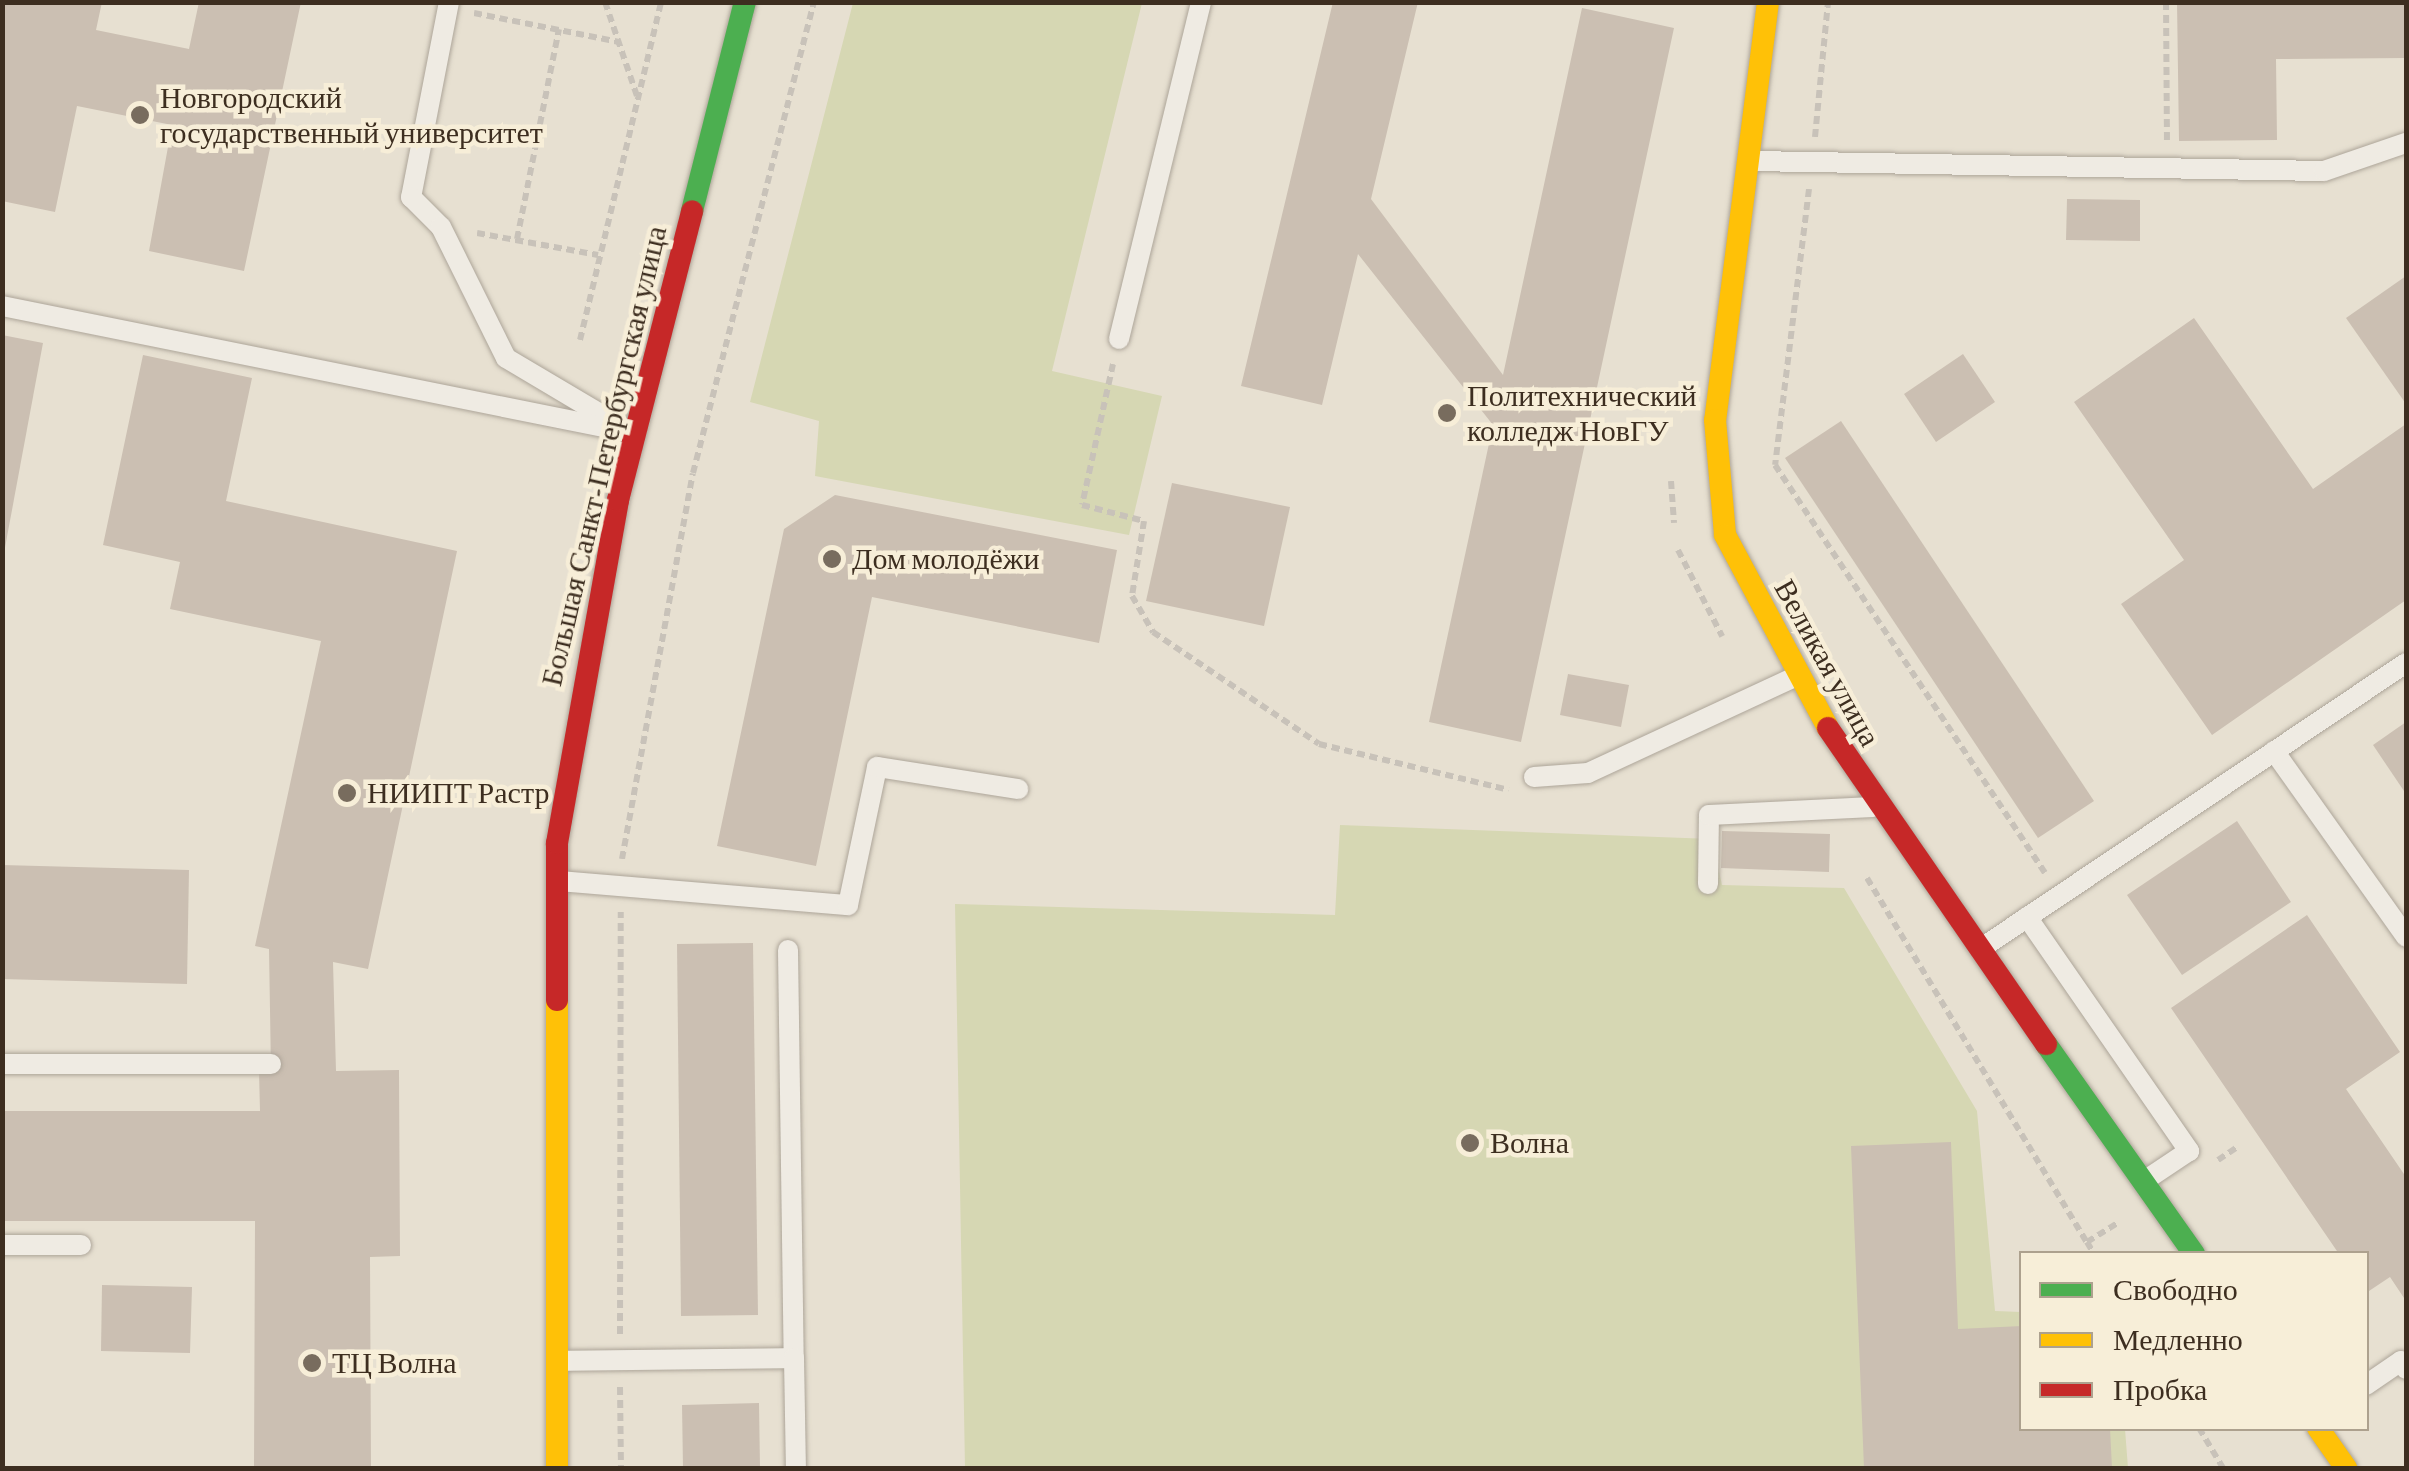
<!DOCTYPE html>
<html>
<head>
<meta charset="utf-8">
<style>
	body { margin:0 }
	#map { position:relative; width:2409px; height:1471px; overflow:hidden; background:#e7e0d1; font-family:"Crimson Pro",serif }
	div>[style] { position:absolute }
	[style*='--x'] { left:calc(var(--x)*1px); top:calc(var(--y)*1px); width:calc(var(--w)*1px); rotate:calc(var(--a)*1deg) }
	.green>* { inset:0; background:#d6d7b3 }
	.building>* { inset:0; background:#cbbfb2 }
	.path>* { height:6px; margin-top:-3px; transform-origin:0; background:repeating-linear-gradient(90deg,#c8c2b9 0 8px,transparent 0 13px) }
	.roads { filter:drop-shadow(0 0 2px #ada599) drop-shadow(0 0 2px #ada599) }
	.lane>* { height:20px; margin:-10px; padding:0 10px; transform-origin:10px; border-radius:10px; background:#efebe3 }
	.fast>* { height:22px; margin:-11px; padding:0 11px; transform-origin:11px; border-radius:11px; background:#4caf50 }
	.slow>* { height:22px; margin:-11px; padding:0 11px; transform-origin:11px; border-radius:11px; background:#ffc107 }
	.jam>* { height:22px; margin:-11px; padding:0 11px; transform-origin:11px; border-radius:11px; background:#c62828 }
	.dots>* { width:28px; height:28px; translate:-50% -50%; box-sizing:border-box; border:5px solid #f7eed8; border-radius:50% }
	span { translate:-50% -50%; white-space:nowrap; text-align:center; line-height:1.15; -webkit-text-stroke:9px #f7eed8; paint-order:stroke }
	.poi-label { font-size:30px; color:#3d2e20 }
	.left { translate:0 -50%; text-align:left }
	.street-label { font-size:30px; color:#3d2e20 }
	.frame { position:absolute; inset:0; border:5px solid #3d2e20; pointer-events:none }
	.legend { position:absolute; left:2019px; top:1251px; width:350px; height:180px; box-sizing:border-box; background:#f7eed8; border:2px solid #ada18e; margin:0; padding:12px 18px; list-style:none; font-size:30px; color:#3d2e20 }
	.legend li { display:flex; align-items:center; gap:20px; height:50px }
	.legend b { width:50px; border:2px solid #ada18e }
</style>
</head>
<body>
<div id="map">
	<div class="green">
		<i style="clip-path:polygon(853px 3px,1142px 3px,1052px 371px,1162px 396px,1129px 535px,815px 476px,819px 421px,750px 402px)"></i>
		<i style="clip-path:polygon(1340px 825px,1712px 839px,1722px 885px,1844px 888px,1977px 1111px,1995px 1311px,2021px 1312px,2022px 1428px,2125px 1429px,2128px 1468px,965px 1468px,955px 904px,1335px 915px)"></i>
	</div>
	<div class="building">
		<i style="clip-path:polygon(2px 2px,102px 2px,96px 30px,189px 49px,199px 2px,301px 2px,244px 271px,149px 251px,172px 125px,77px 106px,55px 212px,2px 201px)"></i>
		<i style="clip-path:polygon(1333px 2px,1418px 2px,1371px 199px,1503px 375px,1582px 8px,1674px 28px,1521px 742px,1429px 722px,1493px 425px,1358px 254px,1322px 405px,1241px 386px)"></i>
		<i style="clip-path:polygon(2177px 2px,2406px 2px,2406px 58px,2276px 59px,2277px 140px,2179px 141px)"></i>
		<i style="clip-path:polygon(2067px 199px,2140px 200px,2140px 241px,2066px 240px)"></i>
		<i style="clip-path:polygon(2406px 276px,2406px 404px,2346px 318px)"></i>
		<i style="clip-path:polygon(2194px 318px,2313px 489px,2406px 424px,2406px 600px,2212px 735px,2121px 604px,2184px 560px,2074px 402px)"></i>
		<i style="clip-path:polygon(2px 335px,43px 343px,4px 553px,2px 553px)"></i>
		<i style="clip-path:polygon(1963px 354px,1995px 402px,1936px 442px,1904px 394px)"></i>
		<i style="clip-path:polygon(143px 355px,252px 378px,226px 501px,457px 551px,368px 969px,333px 962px,336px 1071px,399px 1070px,400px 1256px,370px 1257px,371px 1468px,254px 1468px,255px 1221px,2px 1221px,2px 1111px,260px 1111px,259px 1071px,271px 1071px,269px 949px,255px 946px,321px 641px,170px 609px,180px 562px,103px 545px)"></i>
		<i style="clip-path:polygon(1841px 421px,2094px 801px,2038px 838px,1785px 458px)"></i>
		<i style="clip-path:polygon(1172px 483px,1290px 507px,1264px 626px,1146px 601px)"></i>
		<i style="clip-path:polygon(835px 495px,1117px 550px,1099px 643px,872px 597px,816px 866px,717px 846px,784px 529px)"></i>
		<i style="clip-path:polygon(1568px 674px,1629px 685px,1621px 727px,1560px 715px)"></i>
		<i style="clip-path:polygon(2406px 722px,2406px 794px,2373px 745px)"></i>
		<i style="clip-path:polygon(2237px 821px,2291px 902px,2182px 975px,2127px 895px)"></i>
		<i style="clip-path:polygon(1722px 831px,1830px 834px,1829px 872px,1721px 868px)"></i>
		<i style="clip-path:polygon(2px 865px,189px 870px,187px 984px,2px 979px)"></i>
		<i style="clip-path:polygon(2307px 915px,2400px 1052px,2346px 1089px,2406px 1177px,2406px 1301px,2390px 1277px,2366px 1293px,2366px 1254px,2339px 1254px,2171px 1008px)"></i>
		<i style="clip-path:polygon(753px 943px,758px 1315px,681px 1316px,677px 944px)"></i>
		<i style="clip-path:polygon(1951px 1142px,1958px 1329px,2022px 1326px,2022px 1428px,2110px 1428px,2112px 1468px,1864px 1468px,1851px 1146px)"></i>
		<i style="clip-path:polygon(102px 1285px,192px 1287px,190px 1353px,101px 1351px)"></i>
		<i style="clip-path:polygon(759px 1403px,760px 1468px,683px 1468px,682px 1405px)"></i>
	</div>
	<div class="path">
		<i style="--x:605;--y:2;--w:99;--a:71.2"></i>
		<i style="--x:2166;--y:2;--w:139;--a:89.6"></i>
		<i style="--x:474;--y:13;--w:148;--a:11.3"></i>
		<i style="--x:1815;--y:137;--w:136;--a:-84.5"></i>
		<i style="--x:1809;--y:189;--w:278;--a:97"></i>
		<i style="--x:1775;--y:465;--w:489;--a:56.5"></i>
		<i style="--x:477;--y:233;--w:123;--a:10.3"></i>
		<i style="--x:517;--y:239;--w:214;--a:-78.7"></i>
		<i style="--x:580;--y:340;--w:348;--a:-76.5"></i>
		<i style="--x:1113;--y:364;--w:144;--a:102.4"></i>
		<i style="--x:1082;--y:505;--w:64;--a:14.5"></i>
		<i style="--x:1144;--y:521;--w:76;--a:99.1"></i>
		<i style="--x:1132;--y:596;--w:42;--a:59.7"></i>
		<i style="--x:1153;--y:632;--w:200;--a:34"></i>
		<i style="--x:1319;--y:744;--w:195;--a:13.6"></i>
		<i style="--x:1671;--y:481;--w:42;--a:85.9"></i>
		<i style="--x:1678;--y:550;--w:97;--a:62.9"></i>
		<i style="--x:622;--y:859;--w:392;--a:-79.6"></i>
		<i style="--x:693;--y:473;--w:486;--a:-75.6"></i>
		<i style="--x:1867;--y:878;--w:425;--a:58.9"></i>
		<i style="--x:2087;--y:1242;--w:36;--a:-32"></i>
		<i style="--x:2218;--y:1160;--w:22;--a:-34"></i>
		<i style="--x:2087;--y:1242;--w:14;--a:60"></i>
		<i style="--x:620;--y:1334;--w:422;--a:-89.9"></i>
		<i style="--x:620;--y:1387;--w:81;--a:89.3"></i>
		<i style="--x:2199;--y:1428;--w:47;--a:59"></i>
	</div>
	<div class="roads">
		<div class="lane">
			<i style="--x:449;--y:2;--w:199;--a:101"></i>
			<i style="--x:411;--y:197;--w:42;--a:45"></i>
			<i style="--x:441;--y:227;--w:146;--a:63.6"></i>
			<i style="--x:506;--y:358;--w:131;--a:30.7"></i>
			<i style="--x:1751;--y:161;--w:573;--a:1"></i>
			<i style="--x:2324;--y:171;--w:87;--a:-18.9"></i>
			<i style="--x:2;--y:306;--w:644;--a:11.38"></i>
			<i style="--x:1119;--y:339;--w:347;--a:-76.3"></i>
			<i style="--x:2274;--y:751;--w:228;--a:54.6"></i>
			<i style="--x:1534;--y:777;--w:54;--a:-4.2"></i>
			<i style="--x:1588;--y:773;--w:228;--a:-24.9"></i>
			<i style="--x:560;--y:881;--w:289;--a:4.8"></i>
			<i style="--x:848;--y:905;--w:141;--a:-78.1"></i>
			<i style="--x:877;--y:767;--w:143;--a:8.9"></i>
			<i style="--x:1708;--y:884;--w:69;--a:-89.2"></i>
			<i style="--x:1709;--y:815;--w:164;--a:-2.8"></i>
			<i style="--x:2027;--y:917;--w:285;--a:55.3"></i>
			<i style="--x:2189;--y:1151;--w:54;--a:146.3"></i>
			<i style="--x:1983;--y:947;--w:509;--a:-33.88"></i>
			<i style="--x:788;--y:950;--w:408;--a:89.2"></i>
			<i style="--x:2;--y:1064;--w:269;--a:0"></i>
			<i style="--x:2;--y:1245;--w:79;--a:0"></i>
			<i style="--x:558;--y:1361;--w:236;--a:-0.7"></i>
			<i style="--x:794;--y:1358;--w:110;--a:89"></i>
			<i style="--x:2366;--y:1385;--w:42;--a:-34.4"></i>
			<i style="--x:2401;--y:1361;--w:9;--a:58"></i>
		</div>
		<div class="fast">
			<i style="--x:692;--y:211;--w:216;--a:-75.8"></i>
			<i style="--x:2046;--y:1044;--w:257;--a:54.8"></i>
		</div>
		<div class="slow">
			<i style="--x:1768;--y:2;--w:421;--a:97.2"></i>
			<i style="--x:1715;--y:420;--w:115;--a:85"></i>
			<i style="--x:1725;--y:535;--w:219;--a:61.9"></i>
			<i style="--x:557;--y:1000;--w:468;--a:90"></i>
			<i style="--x:2318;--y:1428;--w:49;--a:55"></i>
		</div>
		<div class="jam">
			<i style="--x:1828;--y:728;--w:384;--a:55.4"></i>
			<i style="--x:557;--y:1000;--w:157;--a:-90"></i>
			<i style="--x:557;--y:843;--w:348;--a:-79.9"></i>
			<i style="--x:618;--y:500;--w:298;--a:-75.6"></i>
		</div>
	</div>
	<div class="dots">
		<i style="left:140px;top:115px;background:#786c5e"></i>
		<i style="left:1447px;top:413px;background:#786c5e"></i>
		<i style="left:832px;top:559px;background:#786c5e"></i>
		<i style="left:347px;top:793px;background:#786c5e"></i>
		<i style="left:1470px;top:1143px;background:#786c5e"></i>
		<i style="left:312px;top:1363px;background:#786c5e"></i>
	</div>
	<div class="poi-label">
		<span class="left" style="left:160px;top:115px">Новгородский<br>государственный университет</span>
		<span class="left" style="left:1467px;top:413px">Политехнический<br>колледж НовГУ</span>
		<span class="left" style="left:852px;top:559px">Дом молодёжи</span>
		<span class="left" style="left:367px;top:793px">НИИПТ Растр</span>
		<span class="left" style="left:1490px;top:1143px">Волна</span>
		<span class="left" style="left:332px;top:1363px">ТЦ Волна</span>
	</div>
	<div class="street-label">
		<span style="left:604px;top:456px;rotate:-77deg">Большая Санкт-Петербургская улица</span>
		<span style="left:1827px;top:663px;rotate:61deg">Великая улица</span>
	</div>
	<div class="frame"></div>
	<ul class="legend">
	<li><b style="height:12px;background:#4caf50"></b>Свободно</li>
	<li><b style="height:12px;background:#ffc107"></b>Медленно</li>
	<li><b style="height:12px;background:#c62828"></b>Пробка</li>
	</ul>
</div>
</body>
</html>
